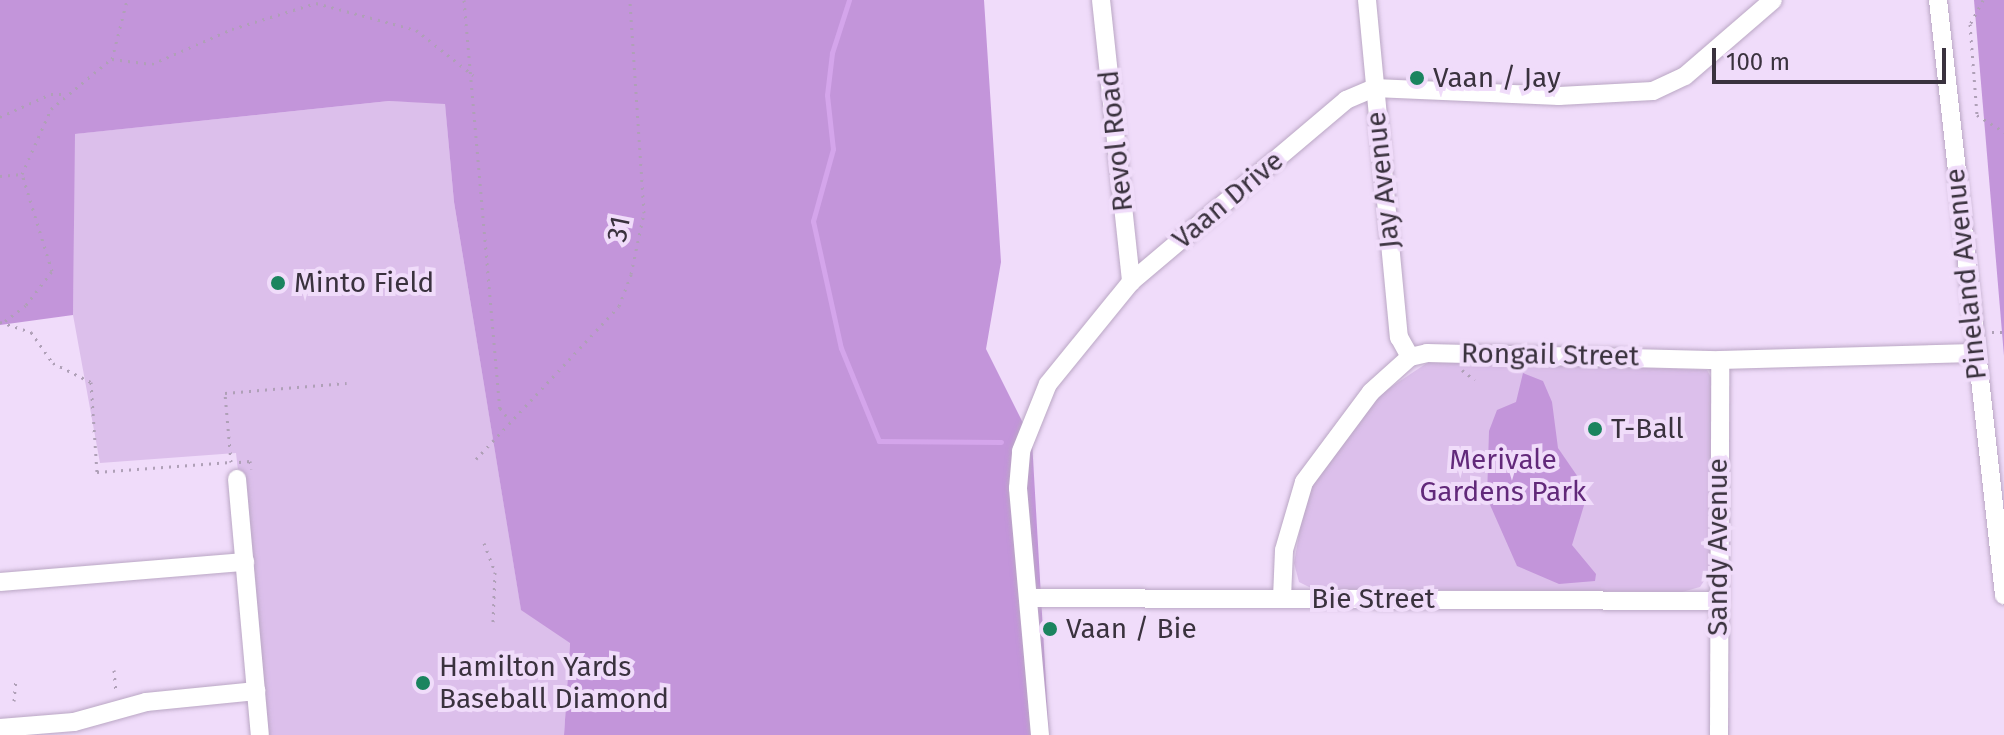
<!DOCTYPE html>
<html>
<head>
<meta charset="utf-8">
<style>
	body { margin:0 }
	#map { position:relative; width:2004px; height:735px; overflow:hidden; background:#f0dcfa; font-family:"Fira Sans",sans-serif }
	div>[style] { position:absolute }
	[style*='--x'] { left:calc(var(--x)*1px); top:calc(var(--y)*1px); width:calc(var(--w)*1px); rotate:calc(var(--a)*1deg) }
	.green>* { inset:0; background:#dcbfeb }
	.forest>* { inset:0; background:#c395da }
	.stream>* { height:5px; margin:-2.5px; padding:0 2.5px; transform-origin:2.5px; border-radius:2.5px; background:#d4a5eb }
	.path>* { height:3px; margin-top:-1.5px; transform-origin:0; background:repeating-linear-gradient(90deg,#afa0b7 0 2px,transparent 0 8px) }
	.roads { filter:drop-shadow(0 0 2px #baa7c4) drop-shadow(0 0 2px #baa7c4) }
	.minor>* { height:18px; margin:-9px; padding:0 9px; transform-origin:9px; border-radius:9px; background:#fff }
	.dots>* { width:22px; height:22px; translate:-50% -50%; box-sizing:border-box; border:4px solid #f0dcfa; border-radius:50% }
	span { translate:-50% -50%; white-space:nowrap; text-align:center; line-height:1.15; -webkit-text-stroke:8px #f0dcfa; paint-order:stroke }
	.poi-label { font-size:28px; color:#3a323e }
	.left { translate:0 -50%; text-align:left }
	.street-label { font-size:28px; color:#3a323e }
	.park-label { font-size:28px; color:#62297a }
	.scale { position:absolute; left:1712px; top:48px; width:234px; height:36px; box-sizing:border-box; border:4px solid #3a323e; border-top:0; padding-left:10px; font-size:24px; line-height:28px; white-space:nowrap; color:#3a323e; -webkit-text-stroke:6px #f0dcfa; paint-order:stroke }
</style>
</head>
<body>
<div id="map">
	<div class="green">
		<i style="clip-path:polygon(389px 101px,445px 103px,454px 202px,521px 609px,570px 642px,564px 735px,268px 735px,236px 453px,100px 463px,73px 315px,74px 134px)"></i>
		<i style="clip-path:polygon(1430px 361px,1707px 370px,1712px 379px,1712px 569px,1700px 587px,1682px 592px,1313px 589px,1299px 582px,1294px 563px,1306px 495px,1336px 446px,1376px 397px)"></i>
	</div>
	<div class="forest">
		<i style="clip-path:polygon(0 0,984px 0,1001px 262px,986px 349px,1032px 441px,1049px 735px,564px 735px,570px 643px,521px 610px,454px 202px,445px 104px,389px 101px,75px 134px,73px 315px,0 325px)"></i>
		<i style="clip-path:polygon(1974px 0,2004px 0,2004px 356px)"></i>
		<i style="clip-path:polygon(1523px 373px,1543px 381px,1552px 402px,1558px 448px,1580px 480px,1585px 502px,1572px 545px,1596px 574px,1595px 581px,1559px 584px,1517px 566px,1487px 498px,1489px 431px,1497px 410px,1516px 402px)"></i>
	</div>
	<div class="stream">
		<i style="--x:849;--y:0;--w:56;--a:107.8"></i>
		<i style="--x:832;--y:53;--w:42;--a:96.8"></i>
		<i style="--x:827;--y:95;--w:54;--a:83.7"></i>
		<i style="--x:833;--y:149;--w:75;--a:105.5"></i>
		<i style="--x:813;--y:221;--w:130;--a:77.6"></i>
		<i style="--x:841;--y:348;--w:100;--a:67.8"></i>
		<i style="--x:879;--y:441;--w:122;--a:0.5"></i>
	</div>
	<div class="path">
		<i style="--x:464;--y:0;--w:410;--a:85"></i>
		<i style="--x:500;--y:408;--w:16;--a:52"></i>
		<i style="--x:1983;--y:0;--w:27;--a:118"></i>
		<i style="--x:1970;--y:24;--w:91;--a:85.6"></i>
		<i style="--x:1977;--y:115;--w:32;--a:32"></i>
		<i style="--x:112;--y:59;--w:40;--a:7.1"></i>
		<i style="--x:152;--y:64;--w:87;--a:-23.6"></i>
		<i style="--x:232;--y:29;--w:88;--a:-17.2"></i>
		<i style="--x:316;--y:3;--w:104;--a:15.1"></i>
		<i style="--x:416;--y:30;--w:73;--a:38.3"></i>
		<i style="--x:112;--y:59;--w:61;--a:-75.7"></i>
		<i style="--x:0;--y:117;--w:56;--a:-24.3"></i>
		<i style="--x:51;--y:94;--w:16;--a:0"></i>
		<i style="--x:0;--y:176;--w:22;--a:-5"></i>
		<i style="--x:5;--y:321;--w:26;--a:-37"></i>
		<i style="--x:26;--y:305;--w:43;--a:-52.6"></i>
		<i style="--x:52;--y:271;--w:102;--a:-107.2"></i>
		<i style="--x:22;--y:174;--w:71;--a:-66"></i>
		<i style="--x:51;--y:109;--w:78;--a:-39.8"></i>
		<i style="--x:0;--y:322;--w:33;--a:18"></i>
		<i style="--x:31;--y:332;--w:38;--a:55"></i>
		<i style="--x:53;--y:363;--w:42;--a:26.6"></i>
		<i style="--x:91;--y:382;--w:90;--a:86.2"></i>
		<i style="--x:97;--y:472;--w:134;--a:-4.3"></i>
		<i style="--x:1992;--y:332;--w:12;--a:0"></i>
		<i style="--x:1462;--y:370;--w:16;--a:38"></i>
		<i style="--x:476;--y:459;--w:209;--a:-46.9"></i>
		<i style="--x:619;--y:306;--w:34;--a:-69"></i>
		<i style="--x:631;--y:274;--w:62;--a:-78"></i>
		<i style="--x:644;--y:213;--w:213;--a:-93.8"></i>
		<i style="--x:231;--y:462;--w:69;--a:-95"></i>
		<i style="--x:225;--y:393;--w:122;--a:-4.7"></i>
		<i style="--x:239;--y:462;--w:11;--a:-5"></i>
		<i style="--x:250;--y:461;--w:8;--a:83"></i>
		<i style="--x:484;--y:543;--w:31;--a:69"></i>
		<i style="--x:495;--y:572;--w:50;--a:92.3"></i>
		<i style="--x:114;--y:670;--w:23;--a:85"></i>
		<i style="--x:14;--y:701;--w:23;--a:-85"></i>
	</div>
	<div class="roads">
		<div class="minor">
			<i style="--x:1101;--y:0;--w:284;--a:83.9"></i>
			<i style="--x:1367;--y:0;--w:339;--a:84.6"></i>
			<i style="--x:1399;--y:337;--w:23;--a:61"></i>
			<i style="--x:1938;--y:0;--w:599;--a:83.67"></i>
			<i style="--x:237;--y:479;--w:257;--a:84.9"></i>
			<i style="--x:0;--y:582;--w:246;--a:-4.7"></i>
			<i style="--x:1029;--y:598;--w:688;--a:0.25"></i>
			<i style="--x:1282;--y:598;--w:48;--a:-87.6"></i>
			<i style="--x:1284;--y:550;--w:71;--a:-73.6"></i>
			<i style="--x:1304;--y:482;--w:112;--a:-53.3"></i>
			<i style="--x:1371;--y:392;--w:52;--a:-41.9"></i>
			<i style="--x:1410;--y:357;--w:17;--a:-13"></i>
			<i style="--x:1427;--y:353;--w:293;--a:1.4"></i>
			<i style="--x:1720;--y:360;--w:254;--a:-1.6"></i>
			<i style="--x:0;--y:728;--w:74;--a:-4.6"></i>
			<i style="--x:74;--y:722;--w:75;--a:-15.5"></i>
			<i style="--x:146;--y:702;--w:111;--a:-5.7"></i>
			<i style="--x:1040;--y:735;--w:248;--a:-95.1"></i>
			<i style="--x:1018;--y:488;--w:37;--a:-85"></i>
			<i style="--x:1021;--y:451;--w:72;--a:-68.1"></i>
			<i style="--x:1048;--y:384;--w:132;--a:-50.9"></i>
			<i style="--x:1131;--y:282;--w:282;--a:-40.2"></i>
			<i style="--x:1346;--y:100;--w:30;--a:-23"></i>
			<i style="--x:1374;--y:88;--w:185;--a:2.5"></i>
			<i style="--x:1559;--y:96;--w:94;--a:-3"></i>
			<i style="--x:1653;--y:91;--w:35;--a:-25"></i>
			<i style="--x:1685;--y:76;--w:116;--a:-40.8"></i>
			<i style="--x:1719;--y:735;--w:375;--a:-89.8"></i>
		</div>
	</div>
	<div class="dots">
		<i style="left:1417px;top:78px;background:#1b845f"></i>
		<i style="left:278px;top:283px;background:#1b845f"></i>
		<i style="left:1595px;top:429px;background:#1b845f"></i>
		<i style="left:1050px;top:629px;background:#1b845f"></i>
		<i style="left:423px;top:683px;background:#1b845f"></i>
	</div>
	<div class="poi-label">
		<span class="left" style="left:1433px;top:78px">Vaan / Jay</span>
		<span class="left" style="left:294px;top:283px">Minto Field</span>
		<span class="left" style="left:1611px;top:429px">T-Ball</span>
		<span class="left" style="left:1066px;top:629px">Vaan / Bie</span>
		<span class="left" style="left:439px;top:683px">Hamilton Yards<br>Baseball Diamond</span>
	</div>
	<div class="street-label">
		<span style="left:1116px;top:141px;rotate:-96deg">Revol Road</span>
		<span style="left:1383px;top:180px;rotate:-96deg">Jay Avenue</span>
		<span style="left:1228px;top:200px;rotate:-40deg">Vaan Drive</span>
		<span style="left:619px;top:229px;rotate:-79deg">31</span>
		<span style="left:1966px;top:274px;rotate:-96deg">Pineland Avenue</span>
		<span style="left:1550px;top:355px;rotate:1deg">Rongail Street</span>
		<span style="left:1718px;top:547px;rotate:-90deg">Sandy Avenue</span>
		<span style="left:1373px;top:599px">Bie Street</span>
	</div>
	<div class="park-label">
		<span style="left:1503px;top:476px">Merivale<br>Gardens Park</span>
	</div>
	<div class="scale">100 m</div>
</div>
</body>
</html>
